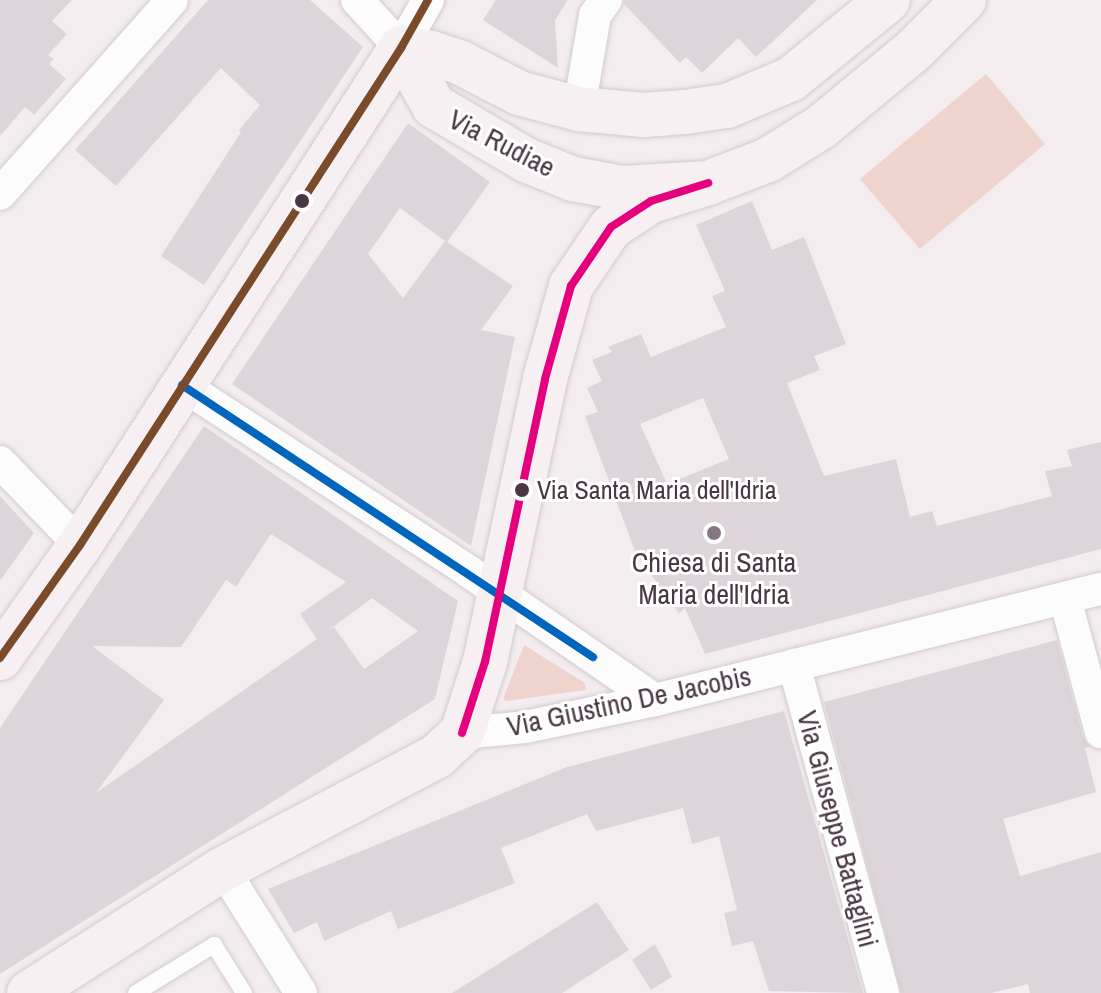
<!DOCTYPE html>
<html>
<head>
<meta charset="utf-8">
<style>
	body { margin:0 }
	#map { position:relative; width:1101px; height:993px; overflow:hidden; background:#f3edf0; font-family:"Archivo Narrow",sans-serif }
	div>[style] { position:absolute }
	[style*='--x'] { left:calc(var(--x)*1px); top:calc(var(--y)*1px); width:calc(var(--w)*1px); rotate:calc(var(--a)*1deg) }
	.green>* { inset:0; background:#efd3cd }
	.building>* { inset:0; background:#ddd5d9 }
	.roads { filter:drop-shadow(0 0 2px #d1cace) drop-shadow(0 0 2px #d1cace) }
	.service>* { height:16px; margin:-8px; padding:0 8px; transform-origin:8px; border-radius:8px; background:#fdfcfd }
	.minor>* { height:32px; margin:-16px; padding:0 16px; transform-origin:16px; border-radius:16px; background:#fdfcfd }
	.secondary>* { height:44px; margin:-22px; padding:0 22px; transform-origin:22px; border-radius:22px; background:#f7f0f3 }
	.bus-1>* { height:8px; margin:-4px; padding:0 4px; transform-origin:4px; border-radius:4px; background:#0065bd }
	.bus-2>* { height:8px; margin:-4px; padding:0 4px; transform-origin:4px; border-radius:4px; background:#7a4b2a }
	.bus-3>* { height:8px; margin:-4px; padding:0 4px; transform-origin:4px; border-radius:4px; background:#e5007d }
	.dots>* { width:22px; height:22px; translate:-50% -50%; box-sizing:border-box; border:4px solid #fff; border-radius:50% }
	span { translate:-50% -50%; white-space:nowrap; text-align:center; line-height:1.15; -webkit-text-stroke:6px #fff; paint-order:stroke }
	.bus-label { font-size:26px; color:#4a3743 }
	.left { translate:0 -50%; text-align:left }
	.street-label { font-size:28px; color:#4a3743 }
	.poi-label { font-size:28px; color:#4a3743 }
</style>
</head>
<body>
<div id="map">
	<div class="green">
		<i style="clip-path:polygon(986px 74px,1045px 144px,920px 249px,860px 179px)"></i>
		<i style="clip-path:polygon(524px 645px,585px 683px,586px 690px,506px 701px,503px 699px)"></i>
	</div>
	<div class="building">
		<i style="clip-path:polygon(0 0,72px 0,52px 21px,67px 34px,48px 55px,54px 59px,49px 64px,66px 79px,34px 115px,25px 107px,0 136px)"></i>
		<i style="clip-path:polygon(208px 0,310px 0,363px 47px,204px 285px,161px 256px,241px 132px,239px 130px,260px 105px,221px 68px,116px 186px,75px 150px)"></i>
		<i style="clip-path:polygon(496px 0,568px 0,555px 20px,558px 68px,483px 20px)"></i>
		<i style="clip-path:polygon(625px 0,817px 0,756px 57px,738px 38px,702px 73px,686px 57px,680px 63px,624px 4px)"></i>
		<i style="clip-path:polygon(evenodd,408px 123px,490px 182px,447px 242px,513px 286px,481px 330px,515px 337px,471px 546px,232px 384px,408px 123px,400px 208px,445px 241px,403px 298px,368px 254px,400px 208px)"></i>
		<i style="clip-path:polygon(evenodd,752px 201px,772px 250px,804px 237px,846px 344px,814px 356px,820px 370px,787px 383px,824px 476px,896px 459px,910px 517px,932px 511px,937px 526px,1052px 496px,1045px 471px,1072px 466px,1067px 450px,1101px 442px,1101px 549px,705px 654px,685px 608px,679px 613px,636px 554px,585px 416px,598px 412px,587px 388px,602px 381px,592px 360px,612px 352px,608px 347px,641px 334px,651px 357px,726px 327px,712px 296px,725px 291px,696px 225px,752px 201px,703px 398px,729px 459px,667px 484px,640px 424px,703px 398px)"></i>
		<i style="clip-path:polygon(evenodd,204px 426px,458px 601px,435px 699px,0 974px,0 728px,204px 426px,271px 534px,346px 582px,300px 614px,317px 639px,96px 793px,164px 700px,92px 646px,181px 647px,226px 580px,236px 587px,271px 534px,204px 426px,372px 598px,418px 631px,364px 669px,334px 627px,325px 633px,372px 598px)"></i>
		<i style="clip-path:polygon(0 496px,34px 533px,0 581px)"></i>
		<i style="clip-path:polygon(1057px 640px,1083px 737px,1090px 747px,1085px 748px,1096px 792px,1003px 819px,1020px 876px,1101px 852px,1101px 993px,1030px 993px,1028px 984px,991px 993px,901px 993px,824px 702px)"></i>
		<i style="clip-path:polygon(784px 711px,863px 993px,769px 991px,753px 941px,732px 946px,724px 913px,737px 910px,719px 836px,692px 844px,683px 808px,596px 831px,587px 814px,501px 848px,515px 883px,398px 929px,391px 911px,324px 941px,317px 922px,294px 933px,268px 889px,567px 767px)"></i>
		<i style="clip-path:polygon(597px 902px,629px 950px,562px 993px,452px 993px)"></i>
		<i style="clip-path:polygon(655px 944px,672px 977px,651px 990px,632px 960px)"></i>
	</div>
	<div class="roads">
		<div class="service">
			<i style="--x:136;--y:993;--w:92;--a:-31.6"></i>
			<i style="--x:214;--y:945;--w:57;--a:58"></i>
		</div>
		<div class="minor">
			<i style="--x:357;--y:0;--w:65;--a:47.5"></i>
			<i style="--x:401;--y:48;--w:55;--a:-60.6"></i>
			<i style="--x:579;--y:109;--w:95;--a:-80.3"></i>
			<i style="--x:595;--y:15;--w:19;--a:-54"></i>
			<i style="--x:0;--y:194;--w:259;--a:-48.4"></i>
			<i style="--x:182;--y:385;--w:341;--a:33"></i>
			<i style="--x:468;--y:571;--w:227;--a:34.6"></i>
			<i style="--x:0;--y:462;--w:115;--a:46.1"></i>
			<i style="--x:1065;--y:598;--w:139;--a:75"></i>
			<i style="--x:794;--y:665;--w:340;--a:74.8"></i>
			<i style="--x:462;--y:733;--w:63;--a:-5.4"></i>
			<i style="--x:525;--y:727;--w:133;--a:-11.7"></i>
			<i style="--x:655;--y:700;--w:460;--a:-14"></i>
			<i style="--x:223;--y:869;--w:146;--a:57.8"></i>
		</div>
		<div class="secondary">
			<i style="--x:401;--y:48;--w:67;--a:60.4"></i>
			<i style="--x:434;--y:106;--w:107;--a:30.4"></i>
			<i style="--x:526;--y:160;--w:51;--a:22"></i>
			<i style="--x:573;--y:179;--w:51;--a:10.2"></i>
			<i style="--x:623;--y:188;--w:85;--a:-3.4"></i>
			<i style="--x:708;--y:183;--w:64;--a:-21"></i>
			<i style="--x:768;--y:160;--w:62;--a:-31.9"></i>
			<i style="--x:821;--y:127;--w:119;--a:-39.6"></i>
			<i style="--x:913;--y:51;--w:72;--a:-45"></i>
			<i style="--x:401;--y:48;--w:30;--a:9"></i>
			<i style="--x:431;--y:53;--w:32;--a:18"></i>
			<i style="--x:461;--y:63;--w:65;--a:27.3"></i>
			<i style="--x:519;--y:93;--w:62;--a:14.9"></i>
			<i style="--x:579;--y:109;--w:65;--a:5.3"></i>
			<i style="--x:644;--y:115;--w:41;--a:-4.2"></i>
			<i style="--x:685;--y:112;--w:42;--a:-8.1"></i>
			<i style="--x:727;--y:106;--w:69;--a:-22.9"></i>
			<i style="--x:791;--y:79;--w:125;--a:-39.2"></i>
			<i style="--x:0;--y:658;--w:138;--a:-54.7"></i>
			<i style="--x:80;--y:545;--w:592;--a:-57.14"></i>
			<i style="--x:29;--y:993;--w:230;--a:-32.6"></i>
			<i style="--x:223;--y:869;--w:242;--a:-27.8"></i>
			<i style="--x:437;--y:756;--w:34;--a:-43"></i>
			<i style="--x:462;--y:733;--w:75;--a:-72.1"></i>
			<i style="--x:485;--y:662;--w:289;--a:-78"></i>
			<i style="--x:545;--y:379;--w:97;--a:-74.4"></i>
			<i style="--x:571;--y:286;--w:71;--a:-55.9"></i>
			<i style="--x:611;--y:227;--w:48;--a:-33"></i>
			<i style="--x:651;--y:201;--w:60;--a:-17.5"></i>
		</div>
	</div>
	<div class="bus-1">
		<i style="--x:182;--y:385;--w:493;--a:33.5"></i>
	</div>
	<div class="bus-2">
		<i style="--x:0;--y:658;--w:138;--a:-54.7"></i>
		<i style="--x:80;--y:545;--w:592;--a:-57.14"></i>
		<i style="--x:401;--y:48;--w:55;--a:-60.6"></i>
	</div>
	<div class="bus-3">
		<i style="--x:462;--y:733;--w:75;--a:-72.1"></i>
		<i style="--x:485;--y:662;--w:289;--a:-78"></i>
		<i style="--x:545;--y:379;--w:97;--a:-74.4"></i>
		<i style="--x:571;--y:286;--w:71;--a:-55.9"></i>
		<i style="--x:611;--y:227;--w:48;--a:-33"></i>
		<i style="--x:651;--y:201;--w:60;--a:-17.5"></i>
	</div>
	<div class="dots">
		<i style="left:302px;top:201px;background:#4a3743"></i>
		<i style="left:522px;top:490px;background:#4a3743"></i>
		<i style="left:714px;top:533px;background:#857780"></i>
	</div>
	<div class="bus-label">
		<span class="left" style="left:537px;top:490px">Via Santa Maria dell'Idria</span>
	</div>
	<div class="street-label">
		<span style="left:502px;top:143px;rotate:27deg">Via Rudiae</span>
		<span style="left:629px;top:701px;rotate:-12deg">Via Giustino De Jacobis</span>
		<span style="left:838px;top:829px;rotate:75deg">Via Giuseppe Battaglini</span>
	</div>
	<div class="poi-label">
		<span style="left:714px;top:578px">Chiesa di Santa<br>Maria dell'Idria</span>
	</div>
</div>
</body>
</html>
